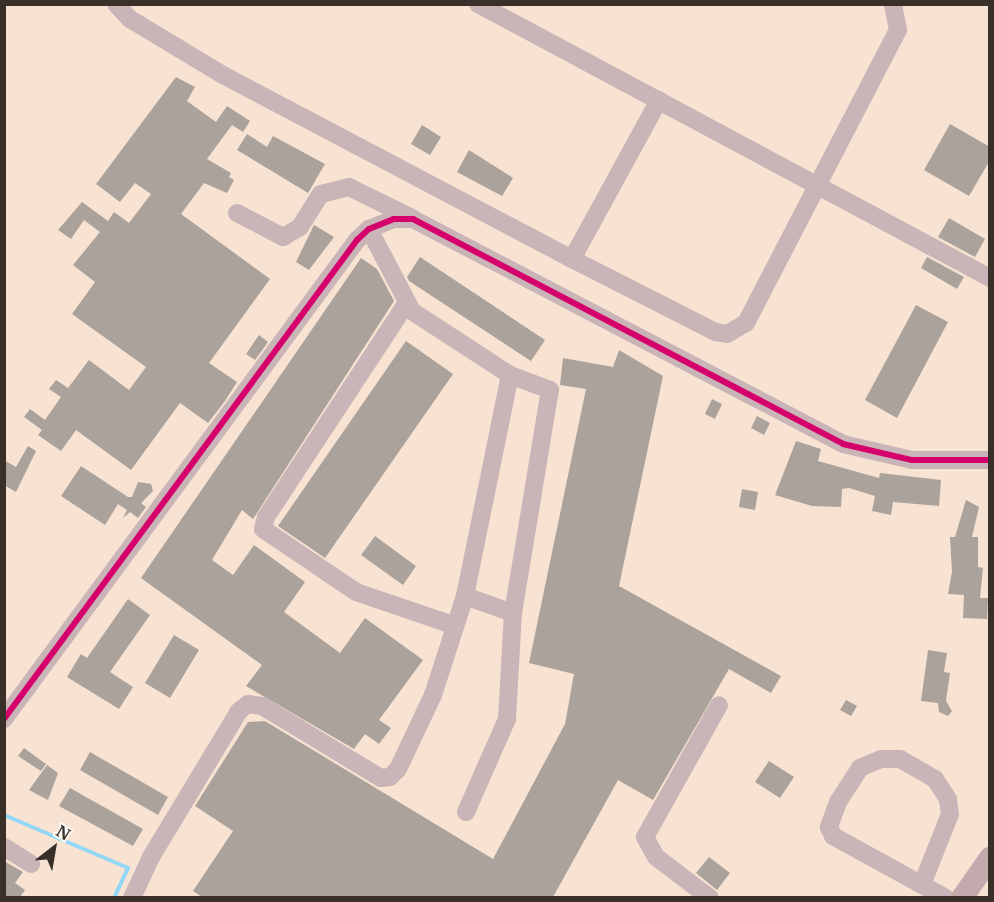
<!DOCTYPE html>
<html>
<head>
<meta charset="utf-8">
<style>
	body { margin:0 }
	#map { position:relative; width:994px; height:902px; overflow:hidden; background:#f5ebe3; font-family:Merriweather,serif }
	div>[style] { position:absolute }
	[style*='--x'] { left:calc(var(--x)*1px); top:calc(var(--y)*1px); width:calc(var(--w)*1px); rotate:calc(var(--a)*1deg) }
	.built>* { inset:0; background:#f8e3d2 }
	.stream>* { height:4px; margin:-2px; padding:0 2px; transform-origin:2px; border-radius:2px; background:#93d7f6 }
	.building>* { inset:0; background:#aaa29b }
	.minor>* { height:18px; margin:-9px; padding:0 9px; transform-origin:9px; border-radius:9px; background:#c9b5b7 }
	.major>* { height:22px; margin:-11px; padding:0 11px; transform-origin:11px; border-radius:11px; background:#c2aaad }
	.cycleway>* { height:6px; margin:-3px; padding:0 3px; transform-origin:3px; border-radius:3px; background:#d6006c }
	span { translate:-50% -50%; white-space:nowrap; text-align:center; line-height:1.15; -webkit-text-stroke:6px #fffaf6; paint-order:stroke }
	.frame { position:absolute; inset:0; border:6px solid #393029; pointer-events:none }
	.north { position:absolute; left:24px; top:818px; width:60px; height:60px; -webkit-text-stroke:4px #fffaf6; paint-order:stroke; rotate:31deg; font-size:16px; font-weight:700; line-height:24px; text-align:center; color:#393029 }
	.north::after { content:''; display:block; margin:auto; width:21px; height:27px; background:#393029; clip-path:polygon(50% 0,100% 100%,50% 72%,0 100%) }
</style>
</head>
<body>
<div id="map">
	<div class="built">
		<i style="clip-path:polygon(5px 5px,989px 5px,989px 897px,5px 897px)"></i>
	</div>
	<div class="stream">
		<i style="--x:4;--y:815;--w:135;--a:23.1"></i>
		<i style="--x:128;--y:868;--w:33;--a:115"></i>
	</div>
	<div class="building">
		<i style="clip-path:polygon(176px 77px,195px 87px,187px 101px,216px 122px,227px 106px,250px 121px,243px 132px,232px 125px,207px 159px,231px 173px,229px 177px,234px 180px,227px 193px,204px 183px,181px 214px,270px 279px,209px 363px,237px 382px,225px 401px,208px 423px,180px 403px,131px 470px,76px 430px,61px 451px,38px 435px,42px 430px,24px 417px,30px 409px,45px 420px,61px 397px,49px 389px,56px 380px,68px 388px,89px 360px,129px 390px,146px 367px,72px 314px,95px 282px,73px 265px,100px 232px,84px 220px,71px 239px,58px 230px,82px 202px,108px 221px,114px 212px,129px 223px,151px 194px,135px 183px,120px 202px,96px 184px)"></i>
		<i style="clip-path:polygon(950px 124px,990px 147px,990px 160px,969px 196px,924px 170px)"></i>
		<i style="clip-path:polygon(422px 125px,441px 137px,430px 155px,411px 144px)"></i>
		<i style="clip-path:polygon(247px 134px,267px 147px,273px 136px,325px 164px,308px 193px,237px 150px)"></i>
		<i style="clip-path:polygon(469px 150px,513px 178px,502px 196px,457px 172px)"></i>
		<i style="clip-path:polygon(949px 218px,985px 239px,975px 257px,938px 237px)"></i>
		<i style="clip-path:polygon(314px 225px,334px 237px,309px 270px,296px 262px)"></i>
		<i style="clip-path:polygon(420px 257px,545px 340px,531px 361px,409px 281px,407px 277px)"></i>
		<i style="clip-path:polygon(927px 257px,964px 277px,957px 289px,921px 268px)"></i>
		<i style="clip-path:polygon(361px 258px,377px 269px,394px 301px,253px 519px,242px 510px,212px 560px,233px 575px,254px 545px,305px 582px,284px 612px,340px 653px,365px 618px,423px 660px,379px 720px,391px 728px,379px 744px,365px 734px,354px 749px,246px 686px,262px 665px,141px 578px)"></i>
		<i style="clip-path:polygon(916px 305px,948px 322px,897px 418px,865px 400px)"></i>
		<i style="clip-path:polygon(259px 335px,268px 342px,255px 360px,246px 354px)"></i>
		<i style="clip-path:polygon(406px 341px,453px 374px,325px 558px,278px 526px)"></i>
		<i style="clip-path:polygon(619px 350px,663px 376px,619px 586px,781px 676px,771px 693px,729px 669px,653px 800px,618px 780px,553px 897px,202px 897px,193px 891px,233px 831px,195px 806px,248px 722px,265px 721px,493px 859px,565px 724px,574px 674px,529px 663px,586px 389px,560px 385px,563px 358px,613px 367px)"></i>
		<i style="clip-path:polygon(712px 399px,722px 404px,715px 419px,705px 414px)"></i>
		<i style="clip-path:polygon(757px 416px,770px 423px,764px 435px,751px 428px)"></i>
		<i style="clip-path:polygon(796px 441px,821px 449px,818px 461px,879px 478px,880px 473px,941px 480px,939px 506px,893px 502px,891px 515px,872px 511px,875px 496px,849px 488px,842px 489px,841px 507px,812px 506px,775px 495px)"></i>
		<i style="clip-path:polygon(28px 446px,36px 451px,16px 492px,4px 485px,4px 460px,16px 467px)"></i>
		<i style="clip-path:polygon(81px 466px,128px 497px,132px 497px,138px 482px,151px 484px,153px 491px,141px 503px,146px 507px,138px 518px,130px 512px,123px 518px,127px 510px,118px 504px,105px 525px,61px 496px)"></i>
		<i style="clip-path:polygon(742px 489px,758px 492px,755px 510px,739px 507px)"></i>
		<i style="clip-path:polygon(966px 500px,979px 507px,972px 537px,978px 537px,978px 567px,983px 568px,980px 598px,988px 598px,987px 619px,963px 618px,964px 595px,948px 594px,952px 572px,950px 537px,955px 537px)"></i>
		<i style="clip-path:polygon(375px 536px,416px 566px,403px 585px,361px 555px)"></i>
		<i style="clip-path:polygon(128px 599px,150px 615px,110px 672px,133px 687px,119px 709px,67px 677px,81px 654px,87px 658px)"></i>
		<i style="clip-path:polygon(174px 635px,199px 650px,170px 698px,145px 683px)"></i>
		<i style="clip-path:polygon(928px 650px,947px 653px,944px 672px,950px 673px,946px 701px,952px 711px,948px 716px,939px 712px,938px 703px,921px 701px)"></i>
		<i style="clip-path:polygon(846px 700px,857px 706px,851px 716px,840px 710px)"></i>
		<i style="clip-path:polygon(24px 748px,46px 764px,41px 771px,18px 756px)"></i>
		<i style="clip-path:polygon(90px 752px,168px 797px,158px 815px,80px 770px)"></i>
		<i style="clip-path:polygon(769px 761px,794px 777px,780px 798px,755px 782px)"></i>
		<i style="clip-path:polygon(47px 765px,58px 773px,48px 800px,29px 790px)"></i>
		<i style="clip-path:polygon(70px 788px,143px 829px,133px 846px,59px 806px)"></i>
		<i style="clip-path:polygon(709px 857px,730px 873px,717px 890px,696px 873px)"></i>
		<i style="clip-path:polygon(4px 861px,23px 872px,15px 883px,25px 890px,20px 897px,4px 897px)"></i>
	</div>
	<div class="minor">
		<i style="--x:116;--y:4;--w:21;--a:47"></i>
		<i style="--x:130;--y:19;--w:109;--a:31.1"></i>
		<i style="--x:223;--y:75;--w:395;--a:27.8"></i>
		<i style="--x:572;--y:259;--w:161;--a:27"></i>
		<i style="--x:715;--y:332;--w:12;--a:9"></i>
		<i style="--x:727;--y:334;--w:22;--a:-30"></i>
		<i style="--x:746;--y:323;--w:330;--a:-62.6"></i>
		<i style="--x:898;--y:30;--w:26;--a:-101"></i>
		<i style="--x:478;--y:4;--w:581;--a:28.15"></i>
		<i style="--x:237;--y:213;--w:52;--a:27.6"></i>
		<i style="--x:283;--y:237;--w:20;--a:-30"></i>
		<i style="--x:300;--y:227;--w:39;--a:-58"></i>
		<i style="--x:321;--y:194;--w:29;--a:-14"></i>
		<i style="--x:349;--y:187;--w:70;--a:26.2"></i>
		<i style="--x:572;--y:259;--w:181;--a:-61.3"></i>
		<i style="--x:406;--y:304;--w:255;--a:123.3"></i>
		<i style="--x:266;--y:517;--w:12;--a:104"></i>
		<i style="--x:263;--y:529;--w:112;--a:34.1"></i>
		<i style="--x:356;--y:592;--w:102;--a:18.8"></i>
		<i style="--x:465;--y:596;--w:51;--a:19.5"></i>
		<i style="--x:4;--y:719;--w:595;--a:-53.61"></i>
		<i style="--x:357;--y:240;--w:16;--a:-43"></i>
		<i style="--x:369;--y:229;--w:27;--a:-22"></i>
		<i style="--x:394;--y:219;--w:19;--a:0"></i>
		<i style="--x:413;--y:219;--w:485;--a:27.6"></i>
		<i style="--x:843;--y:444;--w:71;--a:13.1"></i>
		<i style="--x:912;--y:460;--w:78;--a:0"></i>
		<i style="--x:466;--y:812;--w:102;--a:-66.2"></i>
		<i style="--x:507;--y:719;--w:106;--a:-86.8"></i>
		<i style="--x:513;--y:613;--w:226;--a:-80.6"></i>
		<i style="--x:550;--y:390;--w:43;--a:-159.4"></i>
		<i style="--x:4;--y:847;--w:32;--a:32"></i>
		<i style="--x:923;--y:882;--w:73;--a:-68.3"></i>
		<i style="--x:950;--y:814;--w:15;--a:-98"></i>
		<i style="--x:948;--y:799;--w:24;--a:-123"></i>
		<i style="--x:935;--y:779;--w:40;--a:-150.3"></i>
		<i style="--x:900;--y:759;--w:19;--a:180"></i>
		<i style="--x:881;--y:759;--w:23;--a:157"></i>
		<i style="--x:860;--y:768;--w:40;--a:122.9"></i>
		<i style="--x:838;--y:802;--w:27;--a:110"></i>
		<i style="--x:829;--y:827;--w:10;--a:66"></i>
		<i style="--x:833;--y:836;--w:129;--a:28.8"></i>
		<i style="--x:132;--y:898;--w:45;--a:-65.1"></i>
		<i style="--x:151;--y:857;--w:170;--a:-58.9"></i>
		<i style="--x:239;--y:711;--w:11;--a:-38"></i>
		<i style="--x:248;--y:704;--w:14;--a:8"></i>
		<i style="--x:262;--y:706;--w:139;--a:31.2"></i>
		<i style="--x:381;--y:778;--w:9;--a:-6"></i>
		<i style="--x:390;--y:777;--w:11;--a:-45"></i>
		<i style="--x:398;--y:769;--w:82;--a:-64.7"></i>
		<i style="--x:433;--y:695;--w:104;--a:-72.1"></i>
		<i style="--x:465;--y:596;--w:226;--a:-78.5"></i>
		<i style="--x:510;--y:375;--w:117;--a:-146.9"></i>
		<i style="--x:412;--y:311;--w:93;--a:-117.7"></i>
		<i style="--x:710;--y:898;--w:68;--a:-142.8"></i>
		<i style="--x:656;--y:857;--w:23;--a:-119"></i>
		<i style="--x:645;--y:837;--w:151;--a:-60.7"></i>
	</div>
	<div class="major">
		<i style="--x:962;--y:898;--w:49;--a:-55"></i>
	</div>
	<div class="cycleway">
		<i style="--x:4;--y:719;--w:595;--a:-53.61"></i>
		<i style="--x:357;--y:240;--w:16;--a:-43"></i>
		<i style="--x:369;--y:229;--w:27;--a:-22"></i>
		<i style="--x:394;--y:219;--w:19;--a:0"></i>
		<i style="--x:413;--y:219;--w:485;--a:27.6"></i>
		<i style="--x:843;--y:444;--w:71;--a:13.1"></i>
		<i style="--x:912;--y:460;--w:78;--a:0"></i>
	</div>
	<div class="frame"></div>
	<div class="north">N</div>
</div>
</body>
</html>
